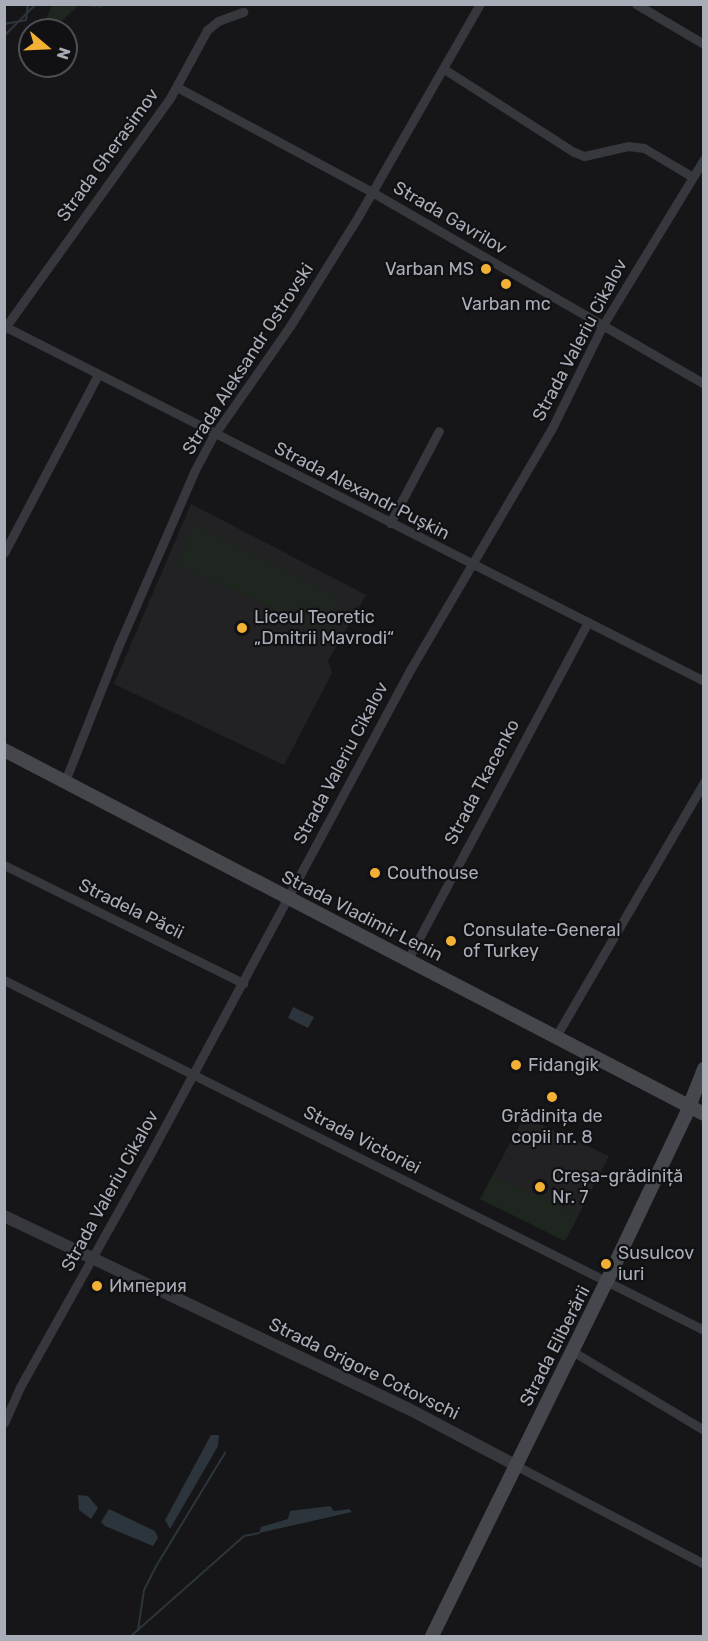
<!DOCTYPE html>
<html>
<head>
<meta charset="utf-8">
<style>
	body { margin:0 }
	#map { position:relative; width:708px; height:1641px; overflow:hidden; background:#161618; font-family:Rubik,sans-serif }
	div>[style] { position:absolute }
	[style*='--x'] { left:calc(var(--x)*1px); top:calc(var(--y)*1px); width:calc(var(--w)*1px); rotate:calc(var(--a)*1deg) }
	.built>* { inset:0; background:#222225 }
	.green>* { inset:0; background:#1e261f }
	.water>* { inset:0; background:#2c353c }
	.stream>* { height:2px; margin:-1px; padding:0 1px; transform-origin:1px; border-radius:1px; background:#2c353c }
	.minor>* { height:9px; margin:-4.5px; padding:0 4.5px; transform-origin:4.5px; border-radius:4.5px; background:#37383d }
	.tertiary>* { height:12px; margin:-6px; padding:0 6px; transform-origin:6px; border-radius:6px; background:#37383d }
	.secondary>* { height:14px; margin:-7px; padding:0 7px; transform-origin:7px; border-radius:7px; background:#45474d }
	.dots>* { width:16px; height:16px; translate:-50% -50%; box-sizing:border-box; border:3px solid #111113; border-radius:50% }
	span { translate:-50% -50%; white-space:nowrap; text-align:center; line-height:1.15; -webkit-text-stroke:4.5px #111113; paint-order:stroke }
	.street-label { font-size:18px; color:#a8adb8 }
	.poi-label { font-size:18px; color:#a8adb8 }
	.right { translate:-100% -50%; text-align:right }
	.left { translate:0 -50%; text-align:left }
	.frame { position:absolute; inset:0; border:6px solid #a8adb8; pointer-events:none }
	.north { position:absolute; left:18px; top:18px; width:60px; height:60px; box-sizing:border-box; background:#111113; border:2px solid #4d4f55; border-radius:50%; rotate:109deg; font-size:16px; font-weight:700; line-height:24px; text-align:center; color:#a8adb8 }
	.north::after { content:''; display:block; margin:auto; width:21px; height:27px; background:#f2b134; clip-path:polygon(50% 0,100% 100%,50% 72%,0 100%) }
</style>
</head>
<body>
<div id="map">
	<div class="built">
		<i style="clip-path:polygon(191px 504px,366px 595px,328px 661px,332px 673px,284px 765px,114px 684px)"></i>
		<i style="clip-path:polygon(524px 1117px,609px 1156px,565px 1241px,480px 1199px)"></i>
	</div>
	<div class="green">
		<i style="clip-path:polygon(52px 5px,52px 4px,104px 5px,102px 8px,79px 5px,52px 30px,41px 30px)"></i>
		<i style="clip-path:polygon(194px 524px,340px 599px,322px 632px,176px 564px)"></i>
		<i style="clip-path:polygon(493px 1175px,579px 1214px,565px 1241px,480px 1199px)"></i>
	</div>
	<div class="water">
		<i style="clip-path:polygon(293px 1007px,314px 1017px,308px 1028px,288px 1018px)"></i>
		<i style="clip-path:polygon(211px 1435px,219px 1435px,218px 1446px,170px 1529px,165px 1520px)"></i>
		<i style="clip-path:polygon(78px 1495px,88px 1496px,98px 1508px,91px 1519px,79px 1510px)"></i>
		<i style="clip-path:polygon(330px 1506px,334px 1511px,349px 1509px,352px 1512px,259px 1533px,261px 1527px,288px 1519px,290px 1511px)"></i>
		<i style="clip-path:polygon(109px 1509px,155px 1531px,158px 1538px,153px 1546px,105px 1526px,101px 1522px)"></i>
	</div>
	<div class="stream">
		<i style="--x:4;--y:24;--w:22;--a:-10"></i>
		<i style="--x:26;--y:20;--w:16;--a:-83"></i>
		<i style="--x:4;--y:36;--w:45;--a:-45"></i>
		<i style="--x:138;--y:1630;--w:40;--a:-81.5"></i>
		<i style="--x:144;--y:1590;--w:25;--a:-63"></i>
		<i style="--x:155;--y:1568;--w:135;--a:-58.7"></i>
		<i style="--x:131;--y:1636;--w:151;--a:-41.5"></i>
		<i style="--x:244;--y:1536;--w:15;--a:-11"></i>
	</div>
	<div class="minor">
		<i style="--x:636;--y:4;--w:79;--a:30.5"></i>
		<i style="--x:444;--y:69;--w:154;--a:32.6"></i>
		<i style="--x:574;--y:152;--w:11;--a:22"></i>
		<i style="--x:584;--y:156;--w:45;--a:-12.8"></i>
		<i style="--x:628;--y:146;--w:16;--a:7"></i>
		<i style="--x:644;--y:148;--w:55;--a:30.8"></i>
		<i style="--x:177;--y:87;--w:221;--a:28.3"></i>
		<i style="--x:372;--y:192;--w:384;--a:30"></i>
		<i style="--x:4;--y:326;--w:785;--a:26.89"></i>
		<i style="--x:4;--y:329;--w:284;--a:-54.3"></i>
		<i style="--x:170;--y:98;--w:77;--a:-61.4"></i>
		<i style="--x:207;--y:30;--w:14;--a:-39"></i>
		<i style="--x:218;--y:21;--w:27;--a:-20"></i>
		<i style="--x:390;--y:523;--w:104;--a:-62"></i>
		<i style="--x:4;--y:553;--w:201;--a:-62.2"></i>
		<i style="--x:65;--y:781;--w:144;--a:-68.4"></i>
		<i style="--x:118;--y:647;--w:193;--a:-66.5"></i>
		<i style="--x:195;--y:470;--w:40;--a:-62"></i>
		<i style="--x:214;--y:435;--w:133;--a:-55.1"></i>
		<i style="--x:290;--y:326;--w:131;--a:-58.1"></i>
		<i style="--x:359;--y:215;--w:243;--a:-60.2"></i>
		<i style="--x:4;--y:865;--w:267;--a:26.3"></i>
		<i style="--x:408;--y:959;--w:382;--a:-61.9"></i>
		<i style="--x:4;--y:980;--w:783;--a:26.57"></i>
		<i style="--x:555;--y:1038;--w:296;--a:-59.8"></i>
		<i style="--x:572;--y:1351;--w:154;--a:30.9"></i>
		<i style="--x:4;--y:1423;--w:39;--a:-66"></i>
		<i style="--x:20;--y:1387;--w:260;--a:-60.8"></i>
		<i style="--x:147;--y:1160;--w:556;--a:-61.78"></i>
		<i style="--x:410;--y:670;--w:278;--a:-59.6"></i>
		<i style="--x:551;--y:430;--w:117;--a:-63.7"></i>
		<i style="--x:603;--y:325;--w:194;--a:-58.7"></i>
		<i style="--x:515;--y:1465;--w:213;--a:27.6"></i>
	</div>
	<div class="tertiary">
		<i style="--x:4;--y:1216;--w:446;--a:25.5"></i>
		<i style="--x:407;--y:1408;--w:122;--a:27.8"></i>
	</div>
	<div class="secondary">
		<i style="--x:4;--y:750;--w:789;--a:27.47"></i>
		<i style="--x:432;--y:1636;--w:396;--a:-63.8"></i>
		<i style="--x:607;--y:1281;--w:182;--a:-64.6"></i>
		<i style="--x:685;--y:1117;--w:52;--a:-68.4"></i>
	</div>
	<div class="dots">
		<i style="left:486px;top:269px;background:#f2b134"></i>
		<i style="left:506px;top:284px;background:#f2b134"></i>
		<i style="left:242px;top:628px;background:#f2b134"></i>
		<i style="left:375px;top:873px;background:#f2b134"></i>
		<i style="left:451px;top:941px;background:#f2b134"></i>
		<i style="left:516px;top:1065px;background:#f2b134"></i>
		<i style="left:552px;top:1097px;background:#f2b134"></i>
		<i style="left:540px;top:1187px;background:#f2b134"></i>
		<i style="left:606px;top:1264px;background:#f2b134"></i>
		<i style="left:97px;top:1286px;background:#f2b134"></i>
	</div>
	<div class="street-label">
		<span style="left:108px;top:155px;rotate:-54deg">Strada Gherasimov</span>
		<span style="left:450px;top:218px;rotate:30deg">Strada Gavrilov</span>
		<span style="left:580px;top:340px;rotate:-62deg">Strada Valeriu Cikalov</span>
		<span style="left:248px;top:359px;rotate:-57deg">Strada Aleksandr Ostrovski</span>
		<span style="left:362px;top:491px;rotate:27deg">Strada Alexandr Pușkin</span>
		<span style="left:341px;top:763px;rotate:-62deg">Strada Valeriu Cikalov</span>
		<span style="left:482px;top:782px;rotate:-62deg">Strada Tkacenko</span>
		<span style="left:131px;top:909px;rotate:26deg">Stradela Păcii</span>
		<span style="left:362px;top:916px;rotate:27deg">Strada Vladimir Lenin</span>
		<span style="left:362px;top:1140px;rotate:27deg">Strada Victoriei</span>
		<span style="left:110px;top:1191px;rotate:-61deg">Strada Valeriu Cikalov</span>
		<span style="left:555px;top:1346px;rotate:-63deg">Strada Eliberării</span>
		<span style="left:364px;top:1369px;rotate:26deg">Strada Grigore Cotovschi</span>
	</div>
	<div class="poi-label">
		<span class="right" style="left:474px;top:269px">Varban MS</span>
		<span style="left:506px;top:304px">Varban mc</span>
		<span class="left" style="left:254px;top:628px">Liceul Teoretic<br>„Dmitrii Mavrodi“</span>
		<span class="left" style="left:387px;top:873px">Couthouse</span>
		<span class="left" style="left:463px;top:941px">Consulate-General<br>of Turkey</span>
		<span class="left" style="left:528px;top:1065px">Fidangik</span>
		<span style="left:552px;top:1127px">Grădinița de<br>copii nr. 8</span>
		<span class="left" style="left:552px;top:1187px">Creșa-grădiniță<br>Nr. 7</span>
		<span class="left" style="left:618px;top:1264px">Susulcov<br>iuri</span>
		<span class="left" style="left:109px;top:1286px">Империя</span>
	</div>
	<div class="frame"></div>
	<div class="north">N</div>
</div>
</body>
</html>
